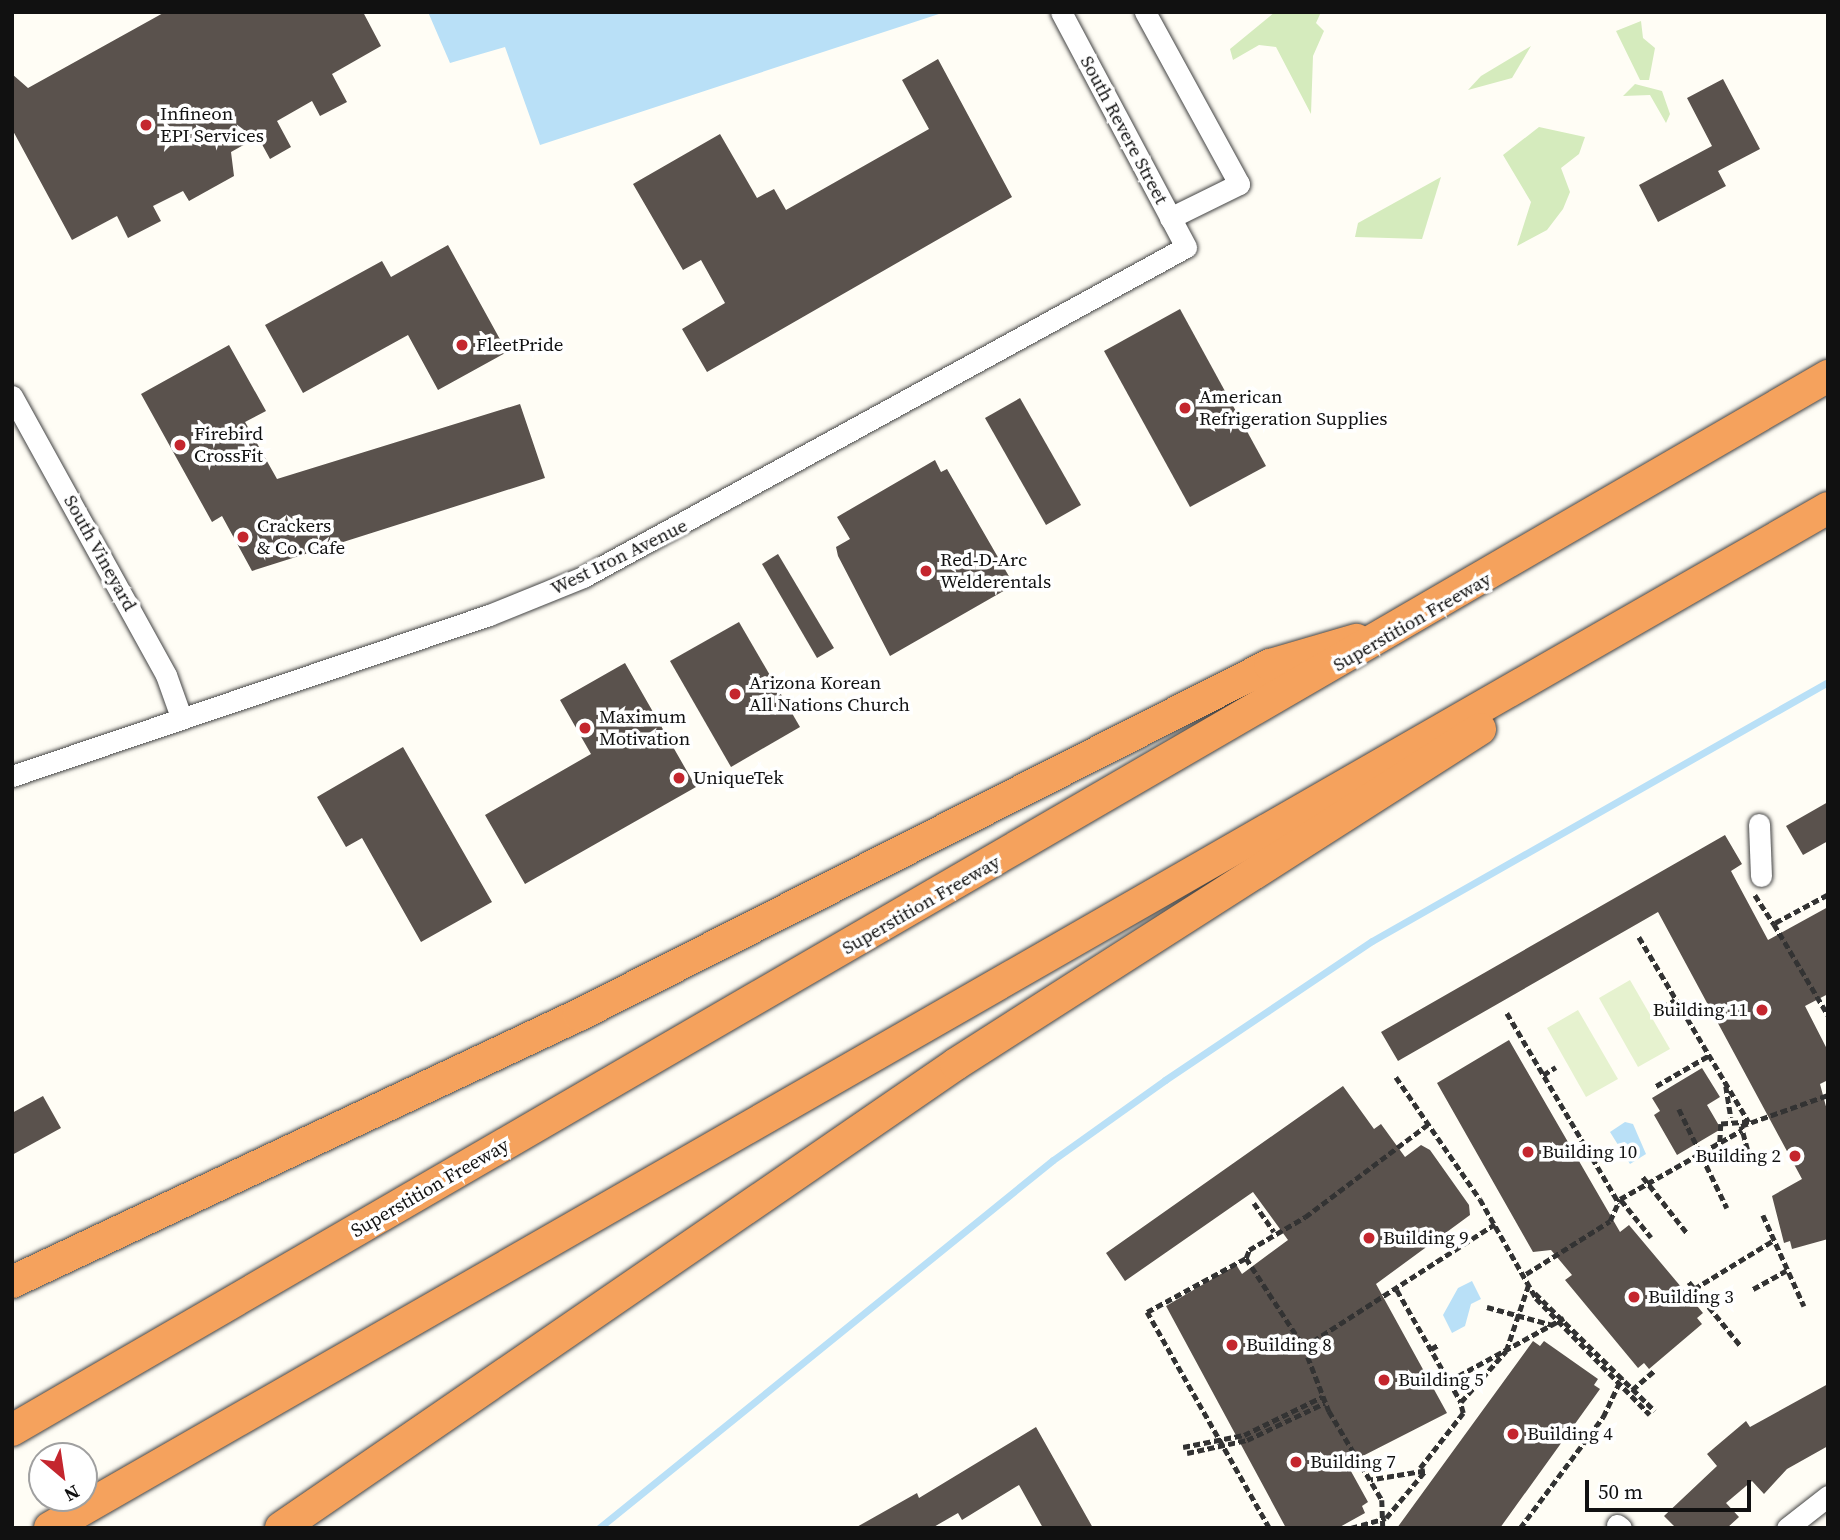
<!DOCTYPE html>
<html>
<head>
<meta charset="utf-8">
<style>
	body { margin:0 }
	#map { position:relative; width:1840px; height:1540px; overflow:hidden; background:#fffdf5; font-family:"Source Serif 4",serif }
	div>[style] { position:absolute }
	[style*='--x'] { left:calc(var(--x)*1px); top:calc(var(--y)*1px); width:calc(var(--w)*1px); rotate:calc(var(--a)*1deg) }
	.green>* { inset:0; background:#d5ebbd }
	.pitch>* { inset:0; background:#e6f2cf }
	.water>* { inset:0; background:#b9e0f7 }
	.stream>* { height:7px; margin:-3.5px; padding:0 3.5px; transform-origin:3.5px; border-radius:3.5px; background:#b9e0f7 }
	.building>* { inset:0; background:#5a524d }
	.path>* { height:4.5px; margin-top:-2.25px; transform-origin:0; background:repeating-linear-gradient(90deg,#333 0 7px,transparent 0 10.5px) }
	.roads { filter:drop-shadow(0 0 2px #444) drop-shadow(0 0 2px #444) }
	.minor>* { height:21px; margin:-10.5px; padding:0 10.5px; transform-origin:10.5px; border-radius:10.5px; background:#fff }
	.highway>* { height:32px; margin:-16px; padding:0 16px; transform-origin:16px; border-radius:16px; background:#f5a25d }
	.dots>* { width:19px; height:19px; translate:-50% -50%; box-sizing:border-box; border:4px solid #fff; border-radius:50% }
	span { translate:-50% -50%; white-space:nowrap; text-align:center; line-height:1.15; -webkit-text-stroke:7px #fff; paint-order:stroke }
	.poi-label { font-size:19px; color:#111 }
	.left { translate:0 -50%; text-align:left }
	.right { translate:-100% -50%; text-align:right }
	.street-label { font-size:19px; color:#111 }
	.frame { position:absolute; inset:0; border:14px solid #111; pointer-events:none }
	.north { position:absolute; left:28px; top:1442px; width:70px; height:70px; box-sizing:border-box; background:#fff; border:2px solid #a0a0a0; border-radius:50%; rotate:151deg; font-size:19px; font-weight:700; line-height:28px; text-align:center; color:#111 }
	.north::after { content:''; display:block; margin:auto; width:24px; height:32px; background:#c4262e; clip-path:polygon(50% 0,100% 100%,50% 72%,0 100%) }
	.scale { position:absolute; left:1585px; top:1480px; width:166px; height:32px; box-sizing:border-box; border:4px solid #111; border-top:0; padding-left:9px; font-size:21px; line-height:24px; white-space:nowrap; color:#111; -webkit-text-stroke:5px #fff; paint-order:stroke }
</style>
</head>
<body>
<div id="map">
	<div class="green">
		<i style="clip-path:polygon(1275px 12px,1321px 12px,1316px 23px,1324px 31px,1313px 56px,1311px 114px,1276px 47px,1259px 45px,1233px 60px,1230px 49px)"></i>
		<i style="clip-path:polygon(1641px 21px,1643px 38px,1655px 48px,1649px 80px,1640px 80px,1616px 31px)"></i>
		<i style="clip-path:polygon(1531px 46px,1512px 78px,1468px 90px,1481px 76px)"></i>
		<i style="clip-path:polygon(1635px 84px,1662px 91px,1670px 114px,1666px 123px,1650px 95px,1623px 96px)"></i>
		<i style="clip-path:polygon(1539px 127px,1585px 137px,1579px 154px,1561px 168px,1570px 192px,1563px 209px,1547px 230px,1517px 246px,1531px 202px,1503px 155px)"></i>
		<i style="clip-path:polygon(1441px 177px,1422px 239px,1355px 237px,1358px 223px)"></i>
	</div>
	<div class="pitch">
		<i style="clip-path:polygon(1630px 980px,1670px 1049px,1638px 1067px,1599px 998px)"></i>
		<i style="clip-path:polygon(1578px 1010px,1618px 1079px,1586px 1097px,1547px 1028px)"></i>
	</div>
	<div class="water">
		<i style="clip-path:polygon(428px 12px,945px 12px,540px 145px,505px 47px,450px 63px)"></i>
		<i style="clip-path:polygon(1625px 1122px,1633px 1124px,1646px 1154px,1630px 1164px,1610px 1132px)"></i>
		<i style="clip-path:polygon(1472px 1281px,1481px 1299px,1471px 1304px,1465px 1326px,1452px 1333px,1443px 1315px,1458px 1288px)"></i>
	</div>
	<div class="stream">
		<i style="--x:599;--y:1528;--w:584;--a:-39.03"></i>
		<i style="--x:1053;--y:1160;--w:138;--a:-35.5"></i>
		<i style="--x:1165;--y:1080;--w:249;--a:-33.9"></i>
		<i style="--x:1372;--y:941;--w:524;--a:-29.6"></i>
	</div>
	<div class="building">
		<i style="clip-path:polygon(165px 12px,363px 12px,381px 46px,332px 74px,347px 102px,320px 116px,312px 101px,277px 121px,291px 147px,270px 159px,258px 137px,231px 152px,234px 176px,189px 201px,183px 191px,153px 206px,161px 221px,128px 238px,117px 216px,72px 240px,12px 129px,12px 74px,28px 88px)"></i>
		<i style="clip-path:polygon(938px 59px,1012px 197px,707px 372px,682px 329px,725px 303px,701px 260px,683px 270px,633px 184px,720px 134px,757px 198px,774px 189px,786px 210px,929px 129px,902px 80px)"></i>
		<i style="clip-path:polygon(1723px 79px,1760px 149px,1718px 171px,1726px 186px,1658px 222px,1639px 185px,1712px 146px,1687px 98px)"></i>
		<i style="clip-path:polygon(448px 245px,507px 352px,438px 390px,408px 335px,303px 393px,265px 325px,382px 261px,391px 277px)"></i>
		<i style="clip-path:polygon(1180px 309px,1266px 466px,1190px 507px,1104px 351px)"></i>
		<i style="clip-path:polygon(229px 345px,266px 411px,245px 422px,277px 479px,520px 404px,545px 478px,252px 571px,222px 516px,212px 522px,141px 394px)"></i>
		<i style="clip-path:polygon(1020px 398px,1081px 505px,1046px 525px,985px 418px)"></i>
		<i style="clip-path:polygon(935px 460px,941px 472px,947px 469px,1014px 585px,890px 656px,838px 556px,836px 547px,850px 539px,837px 517px)"></i>
		<i style="clip-path:polygon(778px 554px,834px 648px,817px 658px,762px 564px)"></i>
		<i style="clip-path:polygon(739px 622px,800px 727px,731px 767px,670px 661px)"></i>
		<i style="clip-path:polygon(625px 663px,696px 787px,525px 884px,485px 815px,591px 754px,560px 700px)"></i>
		<i style="clip-path:polygon(403px 747px,492px 902px,421px 942px,362px 838px,346px 847px,317px 797px)"></i>
		<i style="clip-path:polygon(1828px 802px,1828px 841px,1803px 855px,1786px 826px)"></i>
		<i style="clip-path:polygon(1725px 835px,1742px 864px,1731px 871px,1768px 940px,1828px 907px,1828px 994px,1805px 1006px,1828px 1051px,1828px 1080px,1820px 1084px,1828px 1114px,1828px 1239px,1792px 1249px,1790px 1241px,1784px 1243px,1772px 1196px,1802px 1179px,1658px 912px,1398px 1061px,1381px 1032px)"></i>
		<i style="clip-path:polygon(1509px 1040px,1620px 1232px,1629px 1225px,1703px 1313px,1697px 1318px,1702px 1324px,1649px 1369px,1644px 1363px,1638px 1368px,1565px 1280px,1572px 1275px,1551px 1250px,1533px 1252px,1437px 1083px)"></i>
		<i style="clip-path:polygon(1702px 1068px,1720px 1097px,1707px 1105px,1721px 1129px,1677px 1155px,1654px 1115px,1660px 1111px,1652px 1098px)"></i>
		<i style="clip-path:polygon(1343px 1086px,1374px 1129px,1381px 1124px,1405px 1157px,1421px 1145px,1430px 1150px,1469px 1205px,1470px 1215px,1376px 1284px,1447px 1413px,1347px 1464px,1368px 1502px,1362px 1506px,1365px 1513px,1338px 1528px,1286px 1528px,1166px 1306px,1231px 1268px,1237px 1266px,1242px 1274px,1288px 1240px,1253px 1192px,1125px 1281px,1106px 1253px)"></i>
		<i style="clip-path:polygon(43px 1096px,61px 1128px,12px 1155px,12px 1113px)"></i>
		<i style="clip-path:polygon(1533px 1341px,1540px 1346px,1544px 1341px,1598px 1379px,1594px 1385px,1600px 1389px,1500px 1528px,1397px 1528px)"></i>
		<i style="clip-path:polygon(1828px 1384px,1828px 1446px,1787px 1469px,1764px 1494px,1752px 1481px,1726px 1503px,1739px 1517px,1727px 1528px,1676px 1528px,1664px 1516px,1717px 1466px,1707px 1454px,1746px 1421px,1750px 1427px)"></i>
		<i style="clip-path:polygon(1036px 1427px,1093px 1528px,1043px 1528px,1019px 1485px,962px 1520px,958px 1513px,932px 1528px,855px 1528px,917px 1493px,919px 1498px)"></i>
	</div>
	<div class="path">
		<i style="--x:1755;--y:895;--w:35;--a:57"></i>
		<i style="--x:1828;--y:895;--w:61;--a:151.8"></i>
		<i style="--x:1774;--y:924;--w:106;--a:59.3"></i>
		<i style="--x:1639;--y:937;--w:215;--a:59.3"></i>
		<i style="--x:1749;--y:1122;--w:28;--a:176"></i>
		<i style="--x:1721;--y:1124;--w:18;--a:93"></i>
		<i style="--x:1662;--y:1008;--w:15;--a:-32"></i>
		<i style="--x:1507;--y:1013;--w:221;--a:59.5"></i>
		<i style="--x:1543;--y:1075;--w:15;--a:-32"></i>
		<i style="--x:1396;--y:1077;--w:148;--a:55.5"></i>
		<i style="--x:1480;--y:1199;--w:114;--a:60.5"></i>
		<i style="--x:1536;--y:1298;--w:163;--a:45.7"></i>
		<i style="--x:1656;--y:1086;--w:60;--a:-30"></i>
		<i style="--x:1726;--y:1086;--w:32;--a:81"></i>
		<i style="--x:1679;--y:1109;--w:110;--a:64.1"></i>
		<i style="--x:1750;--y:1160;--w:35;--a:-105"></i>
		<i style="--x:1741;--y:1126;--w:92;--a:-19.6"></i>
		<i style="--x:1643;--y:1177;--w:71;--a:51.8"></i>
		<i style="--x:1621;--y:1200;--w:48;--a:51"></i>
		<i style="--x:1254;--y:1203;--w:35;--a:55"></i>
		<i style="--x:1763;--y:1215;--w:100;--a:65.7"></i>
		<i style="--x:1246;--y:1258;--w:106;--a:56.9"></i>
		<i style="--x:1304;--y:1347;--w:69;--a:68.7"></i>
		<i style="--x:1329;--y:1411;--w:104;--a:59.2"></i>
		<i style="--x:1382;--y:1500;--w:28;--a:88"></i>
		<i style="--x:1526;--y:1274;--w:99;--a:-32.2"></i>
		<i style="--x:1610;--y:1221;--w:24;--a:-66"></i>
		<i style="--x:1620;--y:1199;--w:140;--a:-29.5"></i>
		<i style="--x:1689;--y:1282;--w:81;--a:51"></i>
		<i style="--x:1694;--y:1289;--w:94;--a:-31.5"></i>
		<i style="--x:1753;--y:1289;--w:38;--a:-29"></i>
		<i style="--x:1397;--y:1290;--w:105;--a:60.3"></i>
		<i style="--x:1449;--y:1381;--w:131;--a:-28.7"></i>
		<i style="--x:1535;--y:1293;--w:168;--a:44.5"></i>
		<i style="--x:1487;--y:1307;--w:68;--a:15.3"></i>
		<i style="--x:1304;--y:1347;--w:227;--a:-32.8"></i>
		<i style="--x:1431;--y:1349;--w:8;--a:-30"></i>
		<i style="--x:1449;--y:1381;--w:24;--a:60"></i>
		<i style="--x:1461;--y:1402;--w:68;--a:-48.6"></i>
		<i style="--x:1506;--y:1351;--w:72;--a:-71.3"></i>
		<i style="--x:1632;--y:1390;--w:30;--a:-41"></i>
		<i style="--x:1183;--y:1447;--w:62;--a:-11.1"></i>
		<i style="--x:1244;--y:1435;--w:87;--a:-26"></i>
		<i style="--x:1187;--y:1453;--w:61;--a:-12.2"></i>
		<i style="--x:1247;--y:1440;--w:86;--a:-25.4"></i>
		<i style="--x:1420;--y:1468;--w:70;--a:-52"></i>
		<i style="--x:1463;--y:1413;--w:11;--a:-105"></i>
		<i style="--x:1269;--y:1528;--w:248;--a:-119.5"></i>
		<i style="--x:1147;--y:1312;--w:113;--a:-28.6"></i>
		<i style="--x:1246;--y:1258;--w:9;--a:-69"></i>
		<i style="--x:1249;--y:1250;--w:65;--a:-30.5"></i>
		<i style="--x:1305;--y:1217;--w:153;--a:-37"></i>
		<i style="--x:1351;--y:1528;--w:36;--a:-16"></i>
		<i style="--x:1386;--y:1518;--w:61;--a:-50.3"></i>
		<i style="--x:1425;--y:1471;--w:55;--a:170.5"></i>
		<i style="--x:1520;--y:1528;--w:139;--a:-53.2"></i>
		<i style="--x:1603;--y:1417;--w:44;--a:-64.6"></i>
	</div>
	<div class="roads">
		<div class="minor">
			<i style="--x:1145;--y:12;--w:196;--a:61.3"></i>
			<i style="--x:1239;--y:184;--w:77;--a:153.8"></i>
			<i style="--x:12;--y:396;--w:319;--a:61.1"></i>
			<i style="--x:166;--y:675;--w:41;--a:70.3"></i>
			<i style="--x:12;--y:776;--w:503;--a:-18.65"></i>
			<i style="--x:489;--y:615;--w:101;--a:-22"></i>
			<i style="--x:583;--y:577;--w:687;--a:-28.69"></i>
			<i style="--x:1186;--y:247;--w:266;--a:-118"></i>
			<i style="--x:1759;--y:824;--w:52;--a:87.8"></i>
			<i style="--x:1617;--y:1525;--w:5;--a:37"></i>
			<i style="--x:1787;--y:1528;--w:52;--a:-38"></i>
		</div>
		<div class="highway">
			<i style="--x:12;--y:1282;--w:627;--a:-25.22"></i>
			<i style="--x:579;--y:1015;--w:775;--a:-26.86"></i>
			<i style="--x:1270;--y:665;--w:90;--a:-16.2"></i>
			<i style="--x:12;--y:1430;--w:2100;--a:-30.13"></i>
			<i style="--x:50;--y:1528;--w:2050;--a:-29.84"></i>
			<i style="--x:281;--y:1528;--w:819;--a:-34.5"></i>
			<i style="--x:956;--y:1064;--w:622;--a:-32.59"></i>
		</div>
	</div>
	<div class="dots">
		<i style="left:146px;top:125px;background:#c4262e"></i>
		<i style="left:462px;top:345px;background:#c4262e"></i>
		<i style="left:1185px;top:408px;background:#c4262e"></i>
		<i style="left:180px;top:445px;background:#c4262e"></i>
		<i style="left:243px;top:537px;background:#c4262e"></i>
		<i style="left:926px;top:571px;background:#c4262e"></i>
		<i style="left:735px;top:694px;background:#c4262e"></i>
		<i style="left:585px;top:728px;background:#c4262e"></i>
		<i style="left:679px;top:778px;background:#c4262e"></i>
		<i style="left:1762px;top:1010px;background:#c4262e"></i>
		<i style="left:1528px;top:1152px;background:#c4262e"></i>
		<i style="left:1795px;top:1156px;background:#c4262e"></i>
		<i style="left:1369px;top:1238px;background:#c4262e"></i>
		<i style="left:1634px;top:1297px;background:#c4262e"></i>
		<i style="left:1232px;top:1345px;background:#c4262e"></i>
		<i style="left:1384px;top:1380px;background:#c4262e"></i>
		<i style="left:1513px;top:1434px;background:#c4262e"></i>
		<i style="left:1296px;top:1462px;background:#c4262e"></i>
	</div>
	<div class="poi-label">
		<span class="left" style="left:160px;top:125px">Infineon<br>EPI Services</span>
		<span class="left" style="left:476px;top:345px">FleetPride</span>
		<span class="left" style="left:1199px;top:408px">American<br>Refrigeration Supplies</span>
		<span class="left" style="left:194px;top:445px">Firebird<br>CrossFit</span>
		<span class="left" style="left:257px;top:537px">Crackers<br>&amp; Co. Cafe</span>
		<span class="left" style="left:940px;top:571px">Red-D-Arc<br>Welderentals</span>
		<span class="left" style="left:749px;top:694px">Arizona Korean<br>All Nations Church</span>
		<span class="left" style="left:599px;top:728px">Maximum<br>Motivation</span>
		<span class="left" style="left:693px;top:778px">UniqueTek</span>
		<span class="right" style="left:1748px;top:1010px">Building 11</span>
		<span class="left" style="left:1542px;top:1152px">Building 10</span>
		<span class="right" style="left:1781px;top:1156px">Building 2</span>
		<span class="left" style="left:1383px;top:1238px">Building 9</span>
		<span class="left" style="left:1648px;top:1297px">Building 3</span>
		<span class="left" style="left:1246px;top:1345px">Building 8</span>
		<span class="left" style="left:1398px;top:1380px">Building 5</span>
		<span class="left" style="left:1527px;top:1434px">Building 4</span>
		<span class="left" style="left:1310px;top:1462px">Building 7</span>
	</div>
	<div class="street-label">
		<span style="left:1124px;top:130px;rotate:62deg">South Revere Street</span>
		<span style="left:100px;top:553px;rotate:61deg">South Vineyard</span>
		<span style="left:619px;top:557px;rotate:-26deg">West Iron Avenue</span>
		<span style="left:1412px;top:622px;rotate:-30deg">Superstition Freeway</span>
		<span style="left:921px;top:905px;rotate:-30deg">Superstition Freeway</span>
		<span style="left:430px;top:1188px;rotate:-30deg">Superstition Freeway</span>
	</div>
	<div class="frame"></div>
	<div class="north">N</div>
	<div class="scale">50 m</div>
</div>
</body>
</html>
